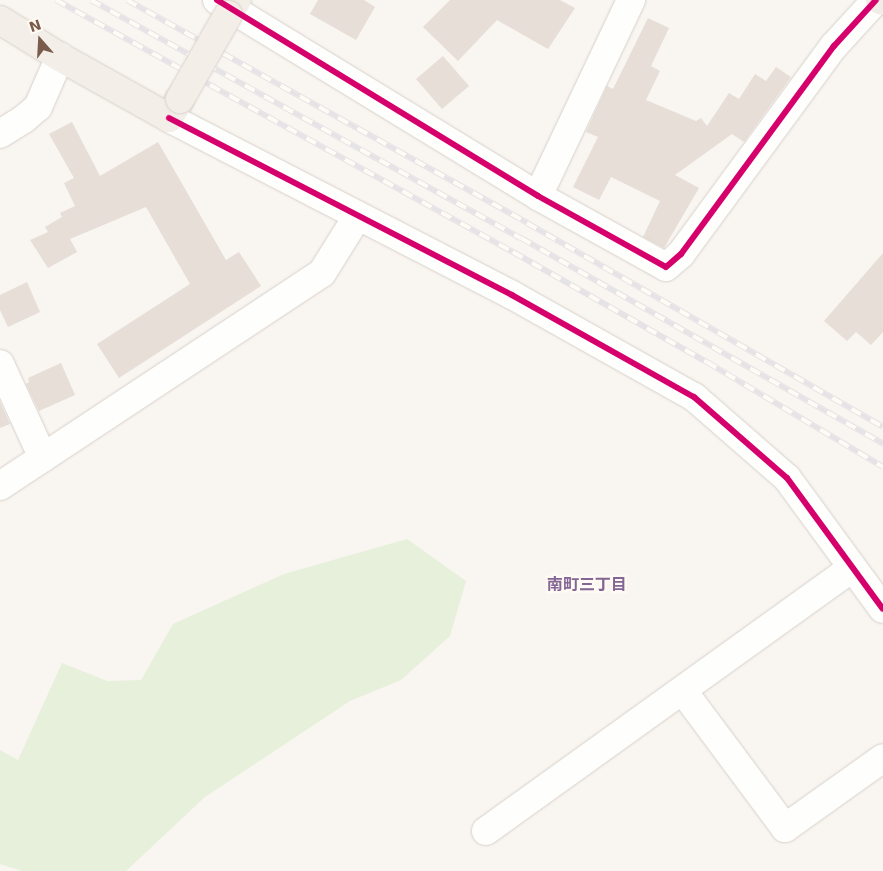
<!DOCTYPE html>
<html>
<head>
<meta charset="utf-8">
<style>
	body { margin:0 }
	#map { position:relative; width:883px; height:871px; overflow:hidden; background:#f9f5f0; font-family:"DejaVu Sans","Noto Sans JP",sans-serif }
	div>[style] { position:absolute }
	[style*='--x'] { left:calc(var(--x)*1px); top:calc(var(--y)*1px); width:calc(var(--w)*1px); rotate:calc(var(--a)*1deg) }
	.green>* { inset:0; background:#e7f0db }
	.building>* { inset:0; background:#e6ded7 }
	.roads { filter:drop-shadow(0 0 1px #d7d1cb) drop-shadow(0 0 1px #d7d1cb) }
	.minor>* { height:28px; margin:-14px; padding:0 14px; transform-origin:14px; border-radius:14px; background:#fefefd }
	.tertiary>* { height:28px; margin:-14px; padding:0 14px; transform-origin:14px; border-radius:14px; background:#fefefd }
	.primary>* { height:28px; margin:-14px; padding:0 14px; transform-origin:14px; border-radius:14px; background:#f3eee8 }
	.trunk>* { height:28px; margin:-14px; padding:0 14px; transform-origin:14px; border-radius:14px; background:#f2ece8 }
	.rail>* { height:5.5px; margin-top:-2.75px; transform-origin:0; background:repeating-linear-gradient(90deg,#fffaf3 0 11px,#e6e3e7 0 22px); box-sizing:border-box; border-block:1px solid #e6e3e7 }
	.bridges { filter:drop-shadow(0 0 1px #dad1cc) drop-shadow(0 0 1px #dad1cc) }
	.primary-bridge>* { height:28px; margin:-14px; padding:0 14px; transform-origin:14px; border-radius:14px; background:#f3eee8 }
	.cycleway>* { height:6px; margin:-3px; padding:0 3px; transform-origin:3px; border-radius:3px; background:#d6006c }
	span { translate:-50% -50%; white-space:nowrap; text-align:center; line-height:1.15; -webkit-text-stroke:5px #fffaf3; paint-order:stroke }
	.neighbourhood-label { font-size:16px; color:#846695; font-weight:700 }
	.north { position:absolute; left:15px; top:15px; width:50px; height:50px; -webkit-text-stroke:4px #fffaf3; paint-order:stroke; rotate:341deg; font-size:14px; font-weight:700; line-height:20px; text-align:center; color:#7a5c4d }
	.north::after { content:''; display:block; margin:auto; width:18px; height:22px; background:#7a5c4d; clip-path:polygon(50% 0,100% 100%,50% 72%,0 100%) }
</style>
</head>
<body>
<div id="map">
	<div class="green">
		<i style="clip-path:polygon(407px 539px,466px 581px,450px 636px,401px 680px,350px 701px,205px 797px,126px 871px,22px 871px,0 864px,0 750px,18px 760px,62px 663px,107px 681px,141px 680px,173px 624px,284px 574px)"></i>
	</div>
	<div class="building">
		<i style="clip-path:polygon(318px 0,364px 0,375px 7px,356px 40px,310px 14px)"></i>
		<i style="clip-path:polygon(450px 0,560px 0,575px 8px,548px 49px,497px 20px,458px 61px,423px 27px)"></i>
		<i style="clip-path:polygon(648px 18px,669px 28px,651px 66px,660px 71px,646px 100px,696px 121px,701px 118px,707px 126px,729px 93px,739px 99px,755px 74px,766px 81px,776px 67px,791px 77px,744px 142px,732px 134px,675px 175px,699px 188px,664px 248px,643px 237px,660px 201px,611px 177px,599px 200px,573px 187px,598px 137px,586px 132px,607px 86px,613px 89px)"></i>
		<i style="clip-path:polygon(443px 56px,469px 86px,442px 109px,416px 79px)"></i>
		<i style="clip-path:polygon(72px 122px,100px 176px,158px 142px,226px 260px,239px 252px,261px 286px,119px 378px,97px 344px,190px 284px,146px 207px,70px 239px,77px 252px,48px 268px,30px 240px,48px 232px,45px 227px,62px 217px,60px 213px,75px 206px,64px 183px,74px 178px,49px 134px)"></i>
		<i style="clip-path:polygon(883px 253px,883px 332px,871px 345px,856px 332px,847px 341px,824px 321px)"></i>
		<i style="clip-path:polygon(27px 282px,40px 312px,8px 327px,0 310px,0 295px)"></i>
		<i style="clip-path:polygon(61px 363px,75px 395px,39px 411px,26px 384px,29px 382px,28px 378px)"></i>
		<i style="clip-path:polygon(0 402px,10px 424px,0 428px)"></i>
	</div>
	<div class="roads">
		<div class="minor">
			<i style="--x:217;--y:0;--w:376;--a:31.4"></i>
			<i style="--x:538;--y:196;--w:146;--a:29"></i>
			<i style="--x:666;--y:267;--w:20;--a:-41"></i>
			<i style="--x:681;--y:254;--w:258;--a:-53.7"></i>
			<i style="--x:834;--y:46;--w:62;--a:-47.6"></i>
			<i style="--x:0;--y:134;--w:28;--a:-32"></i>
			<i style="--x:24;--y:119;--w:18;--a:-41"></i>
			<i style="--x:38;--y:107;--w:55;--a:-66.3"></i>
			<i style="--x:538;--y:196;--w:217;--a:-64.6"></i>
			<i style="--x:0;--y:364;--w:103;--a:65.4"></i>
			<i style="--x:0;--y:486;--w:386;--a:-33.5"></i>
			<i style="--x:322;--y:273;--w:66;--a:-58"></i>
			<i style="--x:683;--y:691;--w:171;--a:53.3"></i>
			<i style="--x:785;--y:828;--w:120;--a:-35.5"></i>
			<i style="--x:486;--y:831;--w:451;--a:-35.7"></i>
		</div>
		<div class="tertiary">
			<i style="--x:169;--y:118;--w:386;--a:27.3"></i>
			<i style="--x:512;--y:295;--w:209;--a:29.3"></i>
			<i style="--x:694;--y:397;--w:123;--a:41.1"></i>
			<i style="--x:787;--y:478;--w:162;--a:53.8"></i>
		</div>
		<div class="primary">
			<i style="--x:228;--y:15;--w:17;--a:-59"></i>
			<i style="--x:0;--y:20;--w:70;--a:31.7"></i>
			<i style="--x:60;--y:57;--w:125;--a:29.2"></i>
			<i style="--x:169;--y:118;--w:22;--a:-60"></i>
		</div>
		<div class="trunk">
			<i style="--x:880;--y:0;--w:3;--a:18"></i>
		</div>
	</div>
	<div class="rail">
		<i style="--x:56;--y:0;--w:522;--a:28.87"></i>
		<i style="--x:513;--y:252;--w:223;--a:29.6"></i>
		<i style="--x:707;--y:362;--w:205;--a:30.8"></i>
		<i style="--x:91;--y:0;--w:491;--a:29"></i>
		<i style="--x:521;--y:238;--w:417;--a:29.6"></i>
		<i style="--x:127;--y:0;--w:458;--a:29.1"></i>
		<i style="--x:527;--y:223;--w:410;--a:29.8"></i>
	</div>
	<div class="bridges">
		<div class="primary-bridge">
			<i style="--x:180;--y:99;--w:97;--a:-60.3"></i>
		</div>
	</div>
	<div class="cycleway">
		<i style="--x:217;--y:0;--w:376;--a:31.4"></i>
		<i style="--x:538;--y:196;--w:146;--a:29"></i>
		<i style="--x:666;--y:267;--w:20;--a:-41"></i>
		<i style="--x:681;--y:254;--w:258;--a:-53.7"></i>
		<i style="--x:834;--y:46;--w:62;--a:-47.6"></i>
		<i style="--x:169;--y:118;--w:386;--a:27.3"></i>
		<i style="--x:512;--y:295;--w:209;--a:29.3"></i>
		<i style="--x:694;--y:397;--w:123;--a:41.1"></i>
		<i style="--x:787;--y:478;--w:162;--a:53.8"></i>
	</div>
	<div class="neighbourhood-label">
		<span style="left:587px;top:585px">南町三丁目</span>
	</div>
	<div class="north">N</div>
</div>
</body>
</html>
